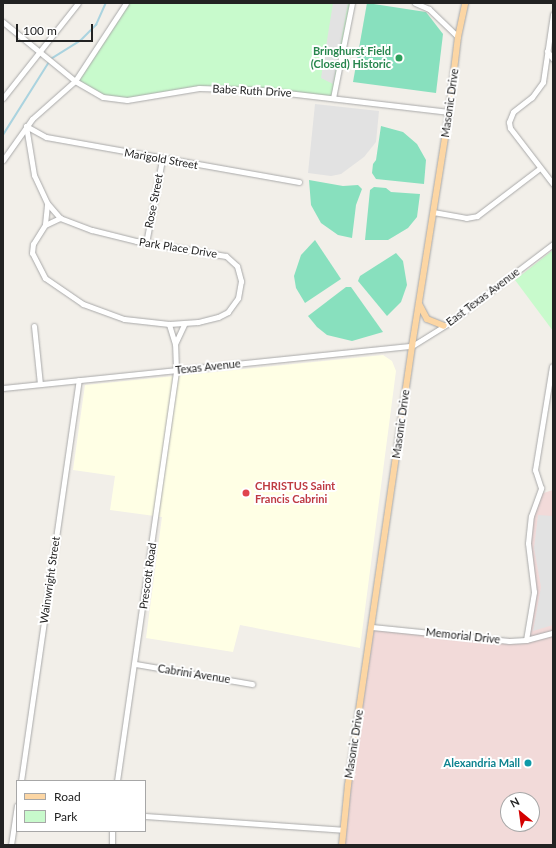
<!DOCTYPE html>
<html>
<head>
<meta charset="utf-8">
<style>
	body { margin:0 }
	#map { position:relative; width:556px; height:848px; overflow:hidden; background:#f2efe9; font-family:Lato,sans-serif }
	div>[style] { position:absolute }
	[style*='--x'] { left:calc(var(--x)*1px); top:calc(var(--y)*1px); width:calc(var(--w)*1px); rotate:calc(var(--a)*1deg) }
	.commercial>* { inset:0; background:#f2dad9 }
	.education>* { inset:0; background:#ffffe5 }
	.park>* { inset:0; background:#c8facc }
	.pitch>* { inset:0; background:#88e0be }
	.parking>* { inset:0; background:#e2e2e2 }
	.stream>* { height:1.5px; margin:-0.75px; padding:0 0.75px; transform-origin:0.75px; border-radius:0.75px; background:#aad3df }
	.roads { filter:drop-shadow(0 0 1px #a9a9a9) drop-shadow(0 0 1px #a9a9a9) }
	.minor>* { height:5px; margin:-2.5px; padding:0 2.5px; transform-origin:2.5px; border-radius:2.5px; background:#fff }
	.major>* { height:6px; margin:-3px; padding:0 3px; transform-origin:3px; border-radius:3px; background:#fcd6a4 }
	.dots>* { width:11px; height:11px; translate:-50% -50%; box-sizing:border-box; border:2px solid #fff; border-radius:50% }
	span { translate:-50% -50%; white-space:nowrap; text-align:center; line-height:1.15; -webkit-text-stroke:4px #fff; paint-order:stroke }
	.leisure-label { font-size:11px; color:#27864d; font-weight:700 }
	.right { translate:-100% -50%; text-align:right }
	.street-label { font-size:11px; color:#222 }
	.health-label { font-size:11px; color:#be3a42; font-weight:700 }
	.left { translate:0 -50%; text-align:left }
	.culture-label { font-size:11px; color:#0d838f; font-weight:700 }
	.frame { position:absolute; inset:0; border:4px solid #222; pointer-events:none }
	.legend { position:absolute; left:16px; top:780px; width:130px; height:52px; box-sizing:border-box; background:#fff; border:1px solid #a7a7a7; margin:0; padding:5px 7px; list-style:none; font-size:12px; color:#222 }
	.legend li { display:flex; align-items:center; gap:8px; height:20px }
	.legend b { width:20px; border:1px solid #a7a7a7 }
	.north { position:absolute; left:500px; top:792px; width:40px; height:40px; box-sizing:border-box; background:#fff; border:1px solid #a7a7a7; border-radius:50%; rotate:331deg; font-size:11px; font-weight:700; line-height:16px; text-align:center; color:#222 }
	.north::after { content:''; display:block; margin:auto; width:14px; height:18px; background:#d40000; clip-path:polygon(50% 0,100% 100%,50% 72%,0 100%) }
	.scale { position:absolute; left:16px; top:24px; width:77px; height:18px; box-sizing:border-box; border:2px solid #222; border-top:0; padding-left:5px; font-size:12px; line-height:14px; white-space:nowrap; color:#222; -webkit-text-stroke:3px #fff; paint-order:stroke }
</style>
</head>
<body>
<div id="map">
	<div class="commercial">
		<i style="clip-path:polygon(evenodd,553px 490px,553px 845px,342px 845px,372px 627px,526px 640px,534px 592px,528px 543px,537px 495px,553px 490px,508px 800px,532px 800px,532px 824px,508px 824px,508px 800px)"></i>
	</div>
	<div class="education">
		<i style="clip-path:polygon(383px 355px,392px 361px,396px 371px,360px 648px,240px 625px,233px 652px,146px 638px,162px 517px,110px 510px,115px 476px,73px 470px,85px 385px)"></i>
	</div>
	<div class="park">
		<i style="clip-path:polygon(126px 3px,351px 3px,333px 97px,199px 88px,127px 99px,103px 97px,75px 78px)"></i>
		<i style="clip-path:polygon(553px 250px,553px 331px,515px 280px)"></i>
	</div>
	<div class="pitch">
		<i style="clip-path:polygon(367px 3px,426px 12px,443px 34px,436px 93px,353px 82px)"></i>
		<i style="clip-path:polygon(381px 126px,403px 132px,417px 144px,426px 160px,424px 184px,376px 179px,372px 173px,373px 164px,376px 160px)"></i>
		<i style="clip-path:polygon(309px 180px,343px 186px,358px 185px,362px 189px,356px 205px,352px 238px,338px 235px,321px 223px,311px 205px)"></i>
		<i style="clip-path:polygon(374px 187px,386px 188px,391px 192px,420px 194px,417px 217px,408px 228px,388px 240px,365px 240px,370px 190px)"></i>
		<i style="clip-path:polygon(315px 240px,341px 279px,305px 303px,296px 288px,294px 276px,301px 255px)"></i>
		<i style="clip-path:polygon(396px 253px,403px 261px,407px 285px,401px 302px,387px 316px,358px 281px,360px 276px)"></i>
		<i style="clip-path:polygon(346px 287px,351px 287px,383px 332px,352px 341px,327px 335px,317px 327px,308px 316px)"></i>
	</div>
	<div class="parking">
		<i style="clip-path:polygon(333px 3px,348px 3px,333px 84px,321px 78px)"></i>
		<i style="clip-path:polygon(315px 104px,379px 111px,376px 142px,364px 157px,341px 174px,331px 176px,308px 173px)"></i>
		<i style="clip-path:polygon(538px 515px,553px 516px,553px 625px,533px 631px,541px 587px,534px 548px)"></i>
	</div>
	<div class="stream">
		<i style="--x:51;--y:59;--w:34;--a:-32"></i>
		<i style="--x:80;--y:41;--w:23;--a:-45"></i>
		<i style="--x:96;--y:25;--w:24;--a:-66"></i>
		<i style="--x:3;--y:135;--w:86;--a:-57.8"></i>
	</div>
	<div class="roads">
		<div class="minor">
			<i style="--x:415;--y:3;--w:15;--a:23"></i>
			<i style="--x:429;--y:9;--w:40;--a:44"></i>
			<i style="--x:553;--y:14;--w:69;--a:98.4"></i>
			<i style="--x:543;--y:82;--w:19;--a:126"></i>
			<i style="--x:532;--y:97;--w:24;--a:142"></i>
			<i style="--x:513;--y:112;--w:11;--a:112"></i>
			<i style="--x:509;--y:122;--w:6;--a:81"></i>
			<i style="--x:510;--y:128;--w:71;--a:52.5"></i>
			<i style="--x:3;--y:22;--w:93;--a:39.3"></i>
			<i style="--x:75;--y:81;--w:32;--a:30"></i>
			<i style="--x:103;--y:97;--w:24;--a:7"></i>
			<i style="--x:127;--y:100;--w:73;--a:-9.5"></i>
			<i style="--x:199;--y:88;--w:63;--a:1.8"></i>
			<i style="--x:262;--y:90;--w:188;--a:6.7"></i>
			<i style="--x:547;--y:51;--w:10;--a:53"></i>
			<i style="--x:3;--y:98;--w:121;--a:-51.7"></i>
			<i style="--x:333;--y:98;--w:97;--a:-78.7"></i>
			<i style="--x:26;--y:126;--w:50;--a:80.7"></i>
			<i style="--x:34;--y:175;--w:31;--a:65"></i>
			<i style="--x:47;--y:203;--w:20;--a:49"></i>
			<i style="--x:60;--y:218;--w:34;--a:21"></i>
			<i style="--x:92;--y:230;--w:45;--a:14"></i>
			<i style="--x:136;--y:241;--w:91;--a:9.5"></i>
			<i style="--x:226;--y:256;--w:15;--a:42"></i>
			<i style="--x:237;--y:266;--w:16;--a:75"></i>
			<i style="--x:241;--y:281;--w:17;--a:100"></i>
			<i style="--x:238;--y:298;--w:17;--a:126"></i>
			<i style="--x:228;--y:312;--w:11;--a:153"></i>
			<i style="--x:218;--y:317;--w:21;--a:166"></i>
			<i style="--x:198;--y:322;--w:29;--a:176"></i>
			<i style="--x:169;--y:324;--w:45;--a:-173.7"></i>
			<i style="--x:124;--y:319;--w:44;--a:-159.9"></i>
			<i style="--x:83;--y:304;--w:46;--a:-145.6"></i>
			<i style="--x:45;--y:278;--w:28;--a:-117"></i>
			<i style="--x:32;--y:253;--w:9;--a:-84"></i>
			<i style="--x:33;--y:244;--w:22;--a:-58"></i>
			<i style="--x:45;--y:225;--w:17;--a:-25"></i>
			<i style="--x:26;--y:126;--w:23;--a:29"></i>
			<i style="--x:46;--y:137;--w:257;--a:10.1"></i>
			<i style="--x:3;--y:160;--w:50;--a:-54.7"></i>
			<i style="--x:32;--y:119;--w:57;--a:-41.5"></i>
			<i style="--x:75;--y:81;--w:93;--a:-56.8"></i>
			<i style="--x:433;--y:212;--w:34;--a:10"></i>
			<i style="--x:466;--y:218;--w:11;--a:-10"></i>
			<i style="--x:477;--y:216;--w:79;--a:-37.3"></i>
			<i style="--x:45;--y:224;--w:19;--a:-84"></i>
			<i style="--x:146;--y:243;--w:85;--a:-79.1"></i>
			<i style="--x:34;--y:326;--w:58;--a:84.1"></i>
			<i style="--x:175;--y:344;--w:23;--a:-65"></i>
			<i style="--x:3;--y:388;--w:411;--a:-5.9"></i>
			<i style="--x:412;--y:346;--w:44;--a:-31.9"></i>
			<i style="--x:449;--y:323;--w:131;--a:-37.2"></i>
			<i style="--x:372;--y:627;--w:138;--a:5.8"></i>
			<i style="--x:509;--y:641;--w:17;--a:-3"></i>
			<i style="--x:526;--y:640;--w:28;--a:-15"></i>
			<i style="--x:526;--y:640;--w:49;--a:-80.5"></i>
			<i style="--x:534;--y:592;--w:49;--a:-97"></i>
			<i style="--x:528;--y:543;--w:27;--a:-84"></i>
			<i style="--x:531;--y:516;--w:30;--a:-70"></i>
			<i style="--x:541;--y:488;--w:19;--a:-108"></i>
			<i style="--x:535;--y:470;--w:105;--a:-80.7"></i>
			<i style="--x:135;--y:664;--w:119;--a:9.7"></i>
			<i style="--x:21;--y:781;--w:405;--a:-81.8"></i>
			<i style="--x:117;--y:781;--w:415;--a:-81.8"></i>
			<i style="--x:176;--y:370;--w:26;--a:-92"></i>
			<i style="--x:175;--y:344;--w:21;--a:-107"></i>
			<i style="--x:145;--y:816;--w:198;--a:4"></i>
			<i style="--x:11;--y:845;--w:40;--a:-81.5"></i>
			<i style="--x:112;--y:845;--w:14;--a:-90"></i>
		</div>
		<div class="major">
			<i style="--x:419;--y:304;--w:17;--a:62"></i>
			<i style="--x:427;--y:319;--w:18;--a:22"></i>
			<i style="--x:342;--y:845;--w:60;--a:-84.3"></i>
			<i style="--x:348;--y:785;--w:444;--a:-81.7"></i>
			<i style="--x:412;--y:346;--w:237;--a:-81"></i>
			<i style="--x:449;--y:112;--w:76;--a:-83.2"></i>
			<i style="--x:458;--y:37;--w:35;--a:-78"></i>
		</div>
	</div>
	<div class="dots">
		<i style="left:399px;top:58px;background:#2e9e5b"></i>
		<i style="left:246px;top:493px;background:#e0444e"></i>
		<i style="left:528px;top:763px;background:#0f9aa8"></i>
	</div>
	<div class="leisure-label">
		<span class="right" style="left:391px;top:58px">Bringhurst Field<br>(Closed) Historic</span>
	</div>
	<div class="street-label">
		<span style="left:252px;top:91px;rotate:3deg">Babe Ruth Drive</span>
		<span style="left:450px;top:103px;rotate:-82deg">Masonic Drive</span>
		<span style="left:161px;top:159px;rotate:10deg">Marigold Street</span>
		<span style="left:154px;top:201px;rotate:-79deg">Rose Street</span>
		<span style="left:178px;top:248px;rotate:9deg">Park Place Drive</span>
		<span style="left:483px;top:297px;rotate:-37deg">East Texas Avenue</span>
		<span style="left:208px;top:367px;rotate:-6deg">Texas Avenue</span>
		<span style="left:401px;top:424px;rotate:-82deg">Masonic Drive</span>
		<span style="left:148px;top:576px;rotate:-82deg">Prescott Road</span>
		<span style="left:50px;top:580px;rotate:-82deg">Wainwright Street</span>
		<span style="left:463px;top:636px;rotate:6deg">Memorial Drive</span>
		<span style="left:194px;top:674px;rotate:9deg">Cabrini Avenue</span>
		<span style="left:354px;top:744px;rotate:-81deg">Masonic Drive</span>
	</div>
	<div class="health-label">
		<span class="left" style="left:255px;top:493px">CHRISTUS Saint<br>Francis Cabrini</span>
	</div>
	<div class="culture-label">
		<span class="right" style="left:520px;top:763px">Alexandria Mall</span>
	</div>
	<div class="frame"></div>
	<ul class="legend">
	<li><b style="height:5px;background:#fcd6a4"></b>Road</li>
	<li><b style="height:11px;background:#c8facc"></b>Park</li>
	</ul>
	<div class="north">N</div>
	<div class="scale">100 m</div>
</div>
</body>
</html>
